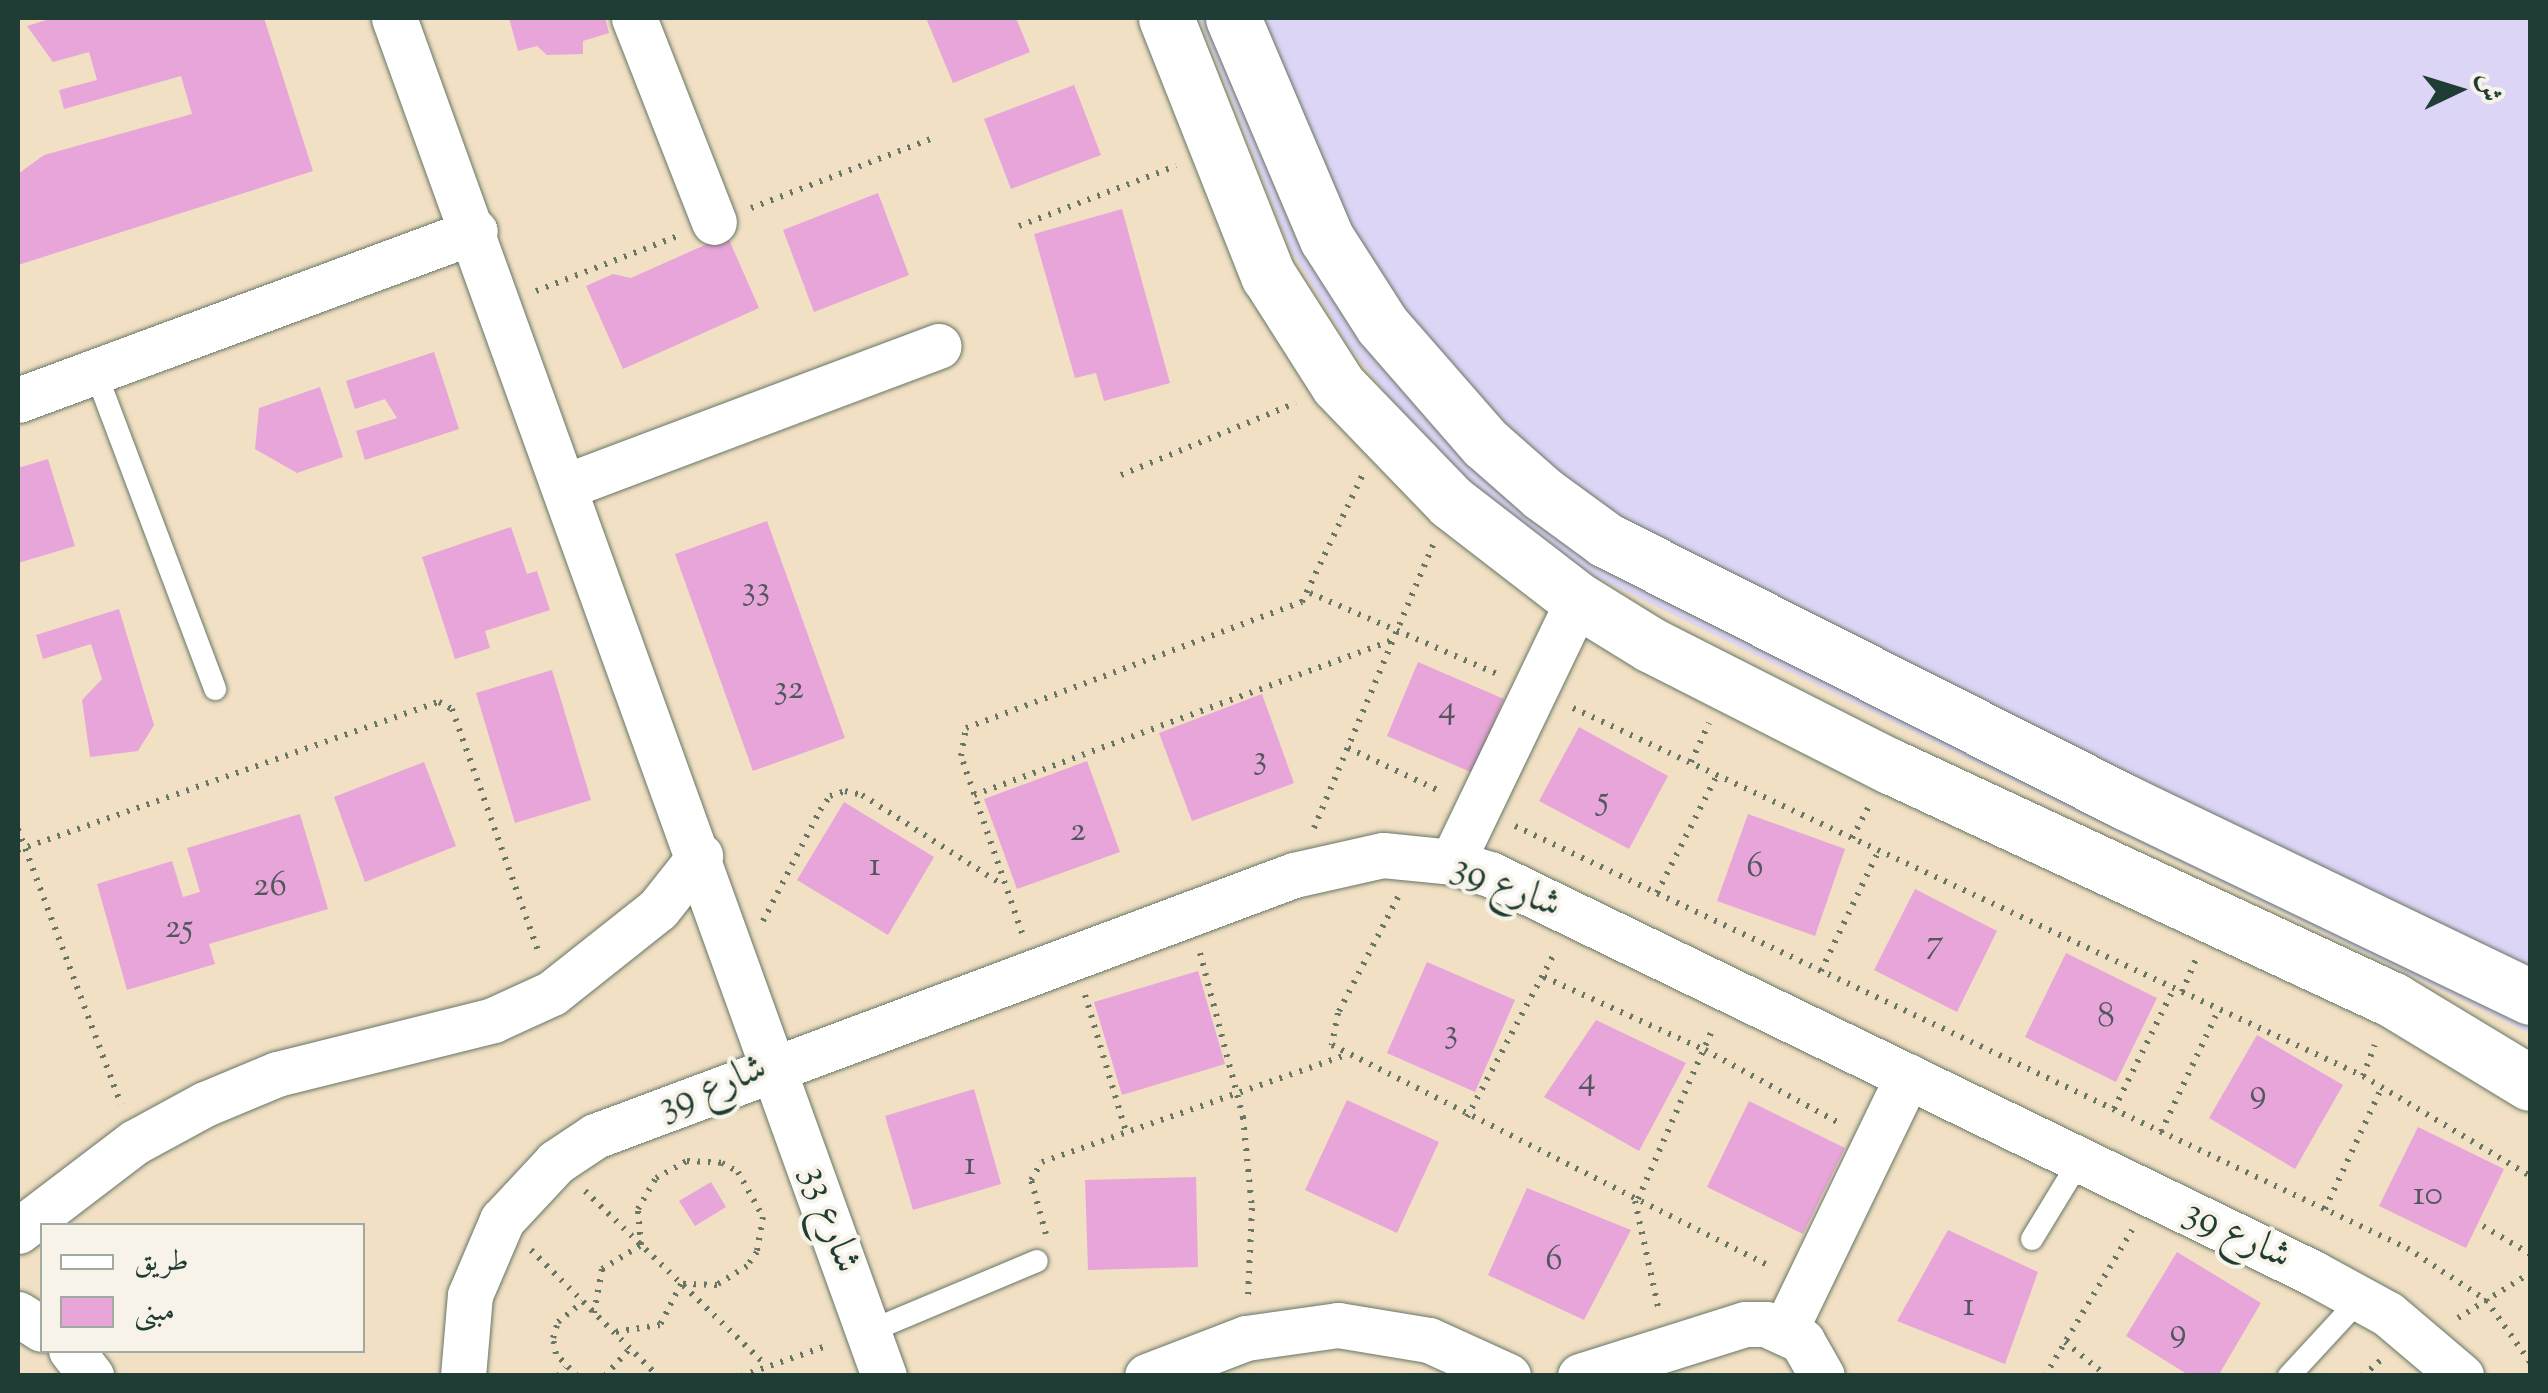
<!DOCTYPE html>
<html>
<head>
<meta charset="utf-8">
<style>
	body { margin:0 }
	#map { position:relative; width:2548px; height:1393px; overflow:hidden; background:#f1e0c3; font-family:"Sorts Mill Goudy",Amiri,serif }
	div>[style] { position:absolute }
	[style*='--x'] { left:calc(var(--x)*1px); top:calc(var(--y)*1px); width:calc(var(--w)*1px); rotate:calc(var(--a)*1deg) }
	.built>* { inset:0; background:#ddd5f6 }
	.building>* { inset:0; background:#e8a5d9 }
	.path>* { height:6px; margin-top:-3px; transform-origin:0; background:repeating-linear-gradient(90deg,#687666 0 2.5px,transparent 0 10.5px) }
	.roads { filter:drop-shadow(0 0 2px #687666) drop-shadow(0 0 2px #687666) }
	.service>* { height:22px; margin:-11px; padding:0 11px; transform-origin:11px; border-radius:11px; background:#fff }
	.minor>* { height:45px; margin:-22.5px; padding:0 22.5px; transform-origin:22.5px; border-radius:22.5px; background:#fff }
	.tertiary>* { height:55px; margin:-27.5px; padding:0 27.5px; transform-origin:27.5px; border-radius:27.5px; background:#fff }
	span { translate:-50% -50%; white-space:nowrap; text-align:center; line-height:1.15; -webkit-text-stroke:8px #f7f3e8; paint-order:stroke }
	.number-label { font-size:35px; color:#51575d }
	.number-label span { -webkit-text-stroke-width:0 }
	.street-label { font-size:40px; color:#1f3d34 }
	.frame { position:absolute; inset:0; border:20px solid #1f3d34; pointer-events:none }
	.legend { position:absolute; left:40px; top:1223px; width:325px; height:130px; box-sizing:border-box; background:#f7f3e8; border:2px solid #a1aaa0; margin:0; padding:12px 18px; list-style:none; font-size:30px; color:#1f3d34 }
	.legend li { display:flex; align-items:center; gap:20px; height:50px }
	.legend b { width:50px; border:2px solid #a1aaa0 }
	.north { position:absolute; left:2408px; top:40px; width:100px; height:100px; -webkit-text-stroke:8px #f7f3e8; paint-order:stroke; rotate:86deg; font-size:28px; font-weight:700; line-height:40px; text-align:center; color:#1f3d34 }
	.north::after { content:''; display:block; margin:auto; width:35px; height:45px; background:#1f3d34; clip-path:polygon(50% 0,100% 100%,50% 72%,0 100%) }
</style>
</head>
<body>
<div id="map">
	<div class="built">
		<i style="clip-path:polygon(1200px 18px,2530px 18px,2530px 1033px,1594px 576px,1526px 528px,1420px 437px,1351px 349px,1290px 248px)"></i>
	</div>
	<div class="building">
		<i style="clip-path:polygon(53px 18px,264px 18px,313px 171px,18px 265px,18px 174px,44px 155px,192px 114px,181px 76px,64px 109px,59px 90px,97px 80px,89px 52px,53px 62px,27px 26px)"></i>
		<i style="clip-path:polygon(509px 18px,605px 18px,609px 33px,583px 41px,583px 54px,547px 55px,537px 46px,518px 51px)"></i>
		<i style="clip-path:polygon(926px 18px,1016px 18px,1030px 52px,953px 83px)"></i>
		<i style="clip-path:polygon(1074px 85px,1101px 155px,1011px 189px,984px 119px)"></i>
		<i style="clip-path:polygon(878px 193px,909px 275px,814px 312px,783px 230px)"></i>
		<i style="clip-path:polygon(1122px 209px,1170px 383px,1104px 401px,1096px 373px,1075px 378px,1034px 234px)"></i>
		<i style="clip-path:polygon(727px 235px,759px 308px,623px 369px,586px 286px,613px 274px,631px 278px)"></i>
		<i style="clip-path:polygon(434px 352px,459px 429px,365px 460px,356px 431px,397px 418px,385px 399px,355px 409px,346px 381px)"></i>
		<i style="clip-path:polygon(320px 387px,343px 457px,297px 473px,255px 449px,259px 408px)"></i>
		<i style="clip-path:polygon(48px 459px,75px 546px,18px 563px,18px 468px)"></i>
		<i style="clip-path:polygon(767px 521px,845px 738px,753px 771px,675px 554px)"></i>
		<i style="clip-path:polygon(511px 527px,527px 574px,537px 571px,550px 610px,485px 631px,490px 648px,455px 659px,422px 557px)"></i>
		<i style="clip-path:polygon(119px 609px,154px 725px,138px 751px,90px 757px,82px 700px,102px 679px,91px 644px,43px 659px,36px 635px)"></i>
		<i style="clip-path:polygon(1418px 662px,1504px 699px,1473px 773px,1387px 736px)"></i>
		<i style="clip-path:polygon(552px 670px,591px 800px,515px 823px,476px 693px)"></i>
		<i style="clip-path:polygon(1262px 694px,1294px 783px,1192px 821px,1159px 733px)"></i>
		<i style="clip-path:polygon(1579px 727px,1668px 776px,1629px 849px,1539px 801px)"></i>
		<i style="clip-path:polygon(1087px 761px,1120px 852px,1017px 889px,984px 799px)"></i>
		<i style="clip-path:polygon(424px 762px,456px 846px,365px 882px,334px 797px)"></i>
		<i style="clip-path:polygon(844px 802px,934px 857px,888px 935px,797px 880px)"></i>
		<i style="clip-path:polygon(300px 814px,328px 909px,209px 944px,215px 964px,127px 990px,97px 884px,172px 861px,183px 897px,200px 892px,187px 848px)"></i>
		<i style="clip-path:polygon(1748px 814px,1845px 849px,1815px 936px,1717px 901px)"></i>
		<i style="clip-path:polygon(1915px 889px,1997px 931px,1957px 1012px,1874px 970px)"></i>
		<i style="clip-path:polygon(2066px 953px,2157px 998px,2116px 1082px,2025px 1037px)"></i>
		<i style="clip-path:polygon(1427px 962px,1515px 1000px,1475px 1092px,1387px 1053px)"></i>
		<i style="clip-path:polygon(1198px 971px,1225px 1064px,1122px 1095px,1094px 1002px)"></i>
		<i style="clip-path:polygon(1596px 1020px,1686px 1063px,1639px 1151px,1544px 1097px)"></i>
		<i style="clip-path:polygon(2257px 1035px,2343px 1085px,2295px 1169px,2209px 1118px)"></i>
		<i style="clip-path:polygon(974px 1089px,1001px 1184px,913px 1210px,885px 1116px)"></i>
		<i style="clip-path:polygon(1347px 1100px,1439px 1142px,1397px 1233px,1305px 1190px)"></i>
		<i style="clip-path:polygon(1749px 1101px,1845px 1148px,1803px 1234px,1707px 1187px)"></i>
		<i style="clip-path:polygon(2418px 1127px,2504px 1169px,2466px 1248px,2379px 1206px)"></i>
		<i style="clip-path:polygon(1196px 1177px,1198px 1267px,1088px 1270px,1085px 1180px)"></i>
		<i style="clip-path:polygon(711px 1182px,726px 1207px,695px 1226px,679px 1201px)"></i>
		<i style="clip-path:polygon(1527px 1188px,1631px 1230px,1584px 1320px,1488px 1275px)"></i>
		<i style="clip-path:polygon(1948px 1230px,2038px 1272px,2005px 1364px,1897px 1321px)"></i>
		<i style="clip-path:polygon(2177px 1252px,2261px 1303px,2218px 1376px,2190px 1376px,2126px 1336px)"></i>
	</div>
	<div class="path">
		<i style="--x:751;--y:208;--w:198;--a:-21"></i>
		<i style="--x:1019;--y:226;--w:168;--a:-20.9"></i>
		<i style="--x:536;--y:291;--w:152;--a:-21.2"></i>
		<i style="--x:1121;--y:475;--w:189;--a:-22.4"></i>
		<i style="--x:1310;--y:593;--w:204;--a:23.4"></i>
		<i style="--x:1573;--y:708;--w:872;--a:24.98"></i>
		<i style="--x:2363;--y:1076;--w:195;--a:30.9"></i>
		<i style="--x:1348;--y:748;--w:102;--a:25.1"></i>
		<i style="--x:1691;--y:762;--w:43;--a:-65.2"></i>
		<i style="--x:974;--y:795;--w:447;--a:-20.3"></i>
		<i style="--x:1515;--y:826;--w:987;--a:25.32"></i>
		<i style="--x:2407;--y:1248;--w:95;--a:33.4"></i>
		<i style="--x:2486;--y:1300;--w:76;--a:54.6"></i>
		<i style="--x:1314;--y:828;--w:307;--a:-67.2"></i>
		<i style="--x:18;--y:829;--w:294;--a:69.5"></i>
		<i style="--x:1852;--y:838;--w:34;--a:-62"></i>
		<i style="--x:18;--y:850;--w:446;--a:-19.4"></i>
		<i style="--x:439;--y:702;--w:15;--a:28"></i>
		<i style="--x:452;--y:709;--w:260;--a:70.4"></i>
		<i style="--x:1657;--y:893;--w:132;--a:-63"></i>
		<i style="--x:1398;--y:897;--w:131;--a:117.3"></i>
		<i style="--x:1338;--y:1013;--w:33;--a:101"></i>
		<i style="--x:1332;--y:1045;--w:492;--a:26.8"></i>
		<i style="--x:763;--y:921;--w:125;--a:-62.8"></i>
		<i style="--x:820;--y:810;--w:17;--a:-54"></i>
		<i style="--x:830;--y:796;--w:16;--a:-18"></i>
		<i style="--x:845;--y:791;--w:17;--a:13"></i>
		<i style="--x:862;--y:795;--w:167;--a:32.6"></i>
		<i style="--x:1022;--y:933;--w:187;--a:-109"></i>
		<i style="--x:961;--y:756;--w:28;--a:-80"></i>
		<i style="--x:966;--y:728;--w:359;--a:-20.6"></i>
		<i style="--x:1302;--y:602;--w:140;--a:-64.5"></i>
		<i style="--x:1200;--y:953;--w:170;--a:75.3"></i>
		<i style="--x:1243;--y:1117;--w:91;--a:84.4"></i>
		<i style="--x:1252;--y:1208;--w:87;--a:92.6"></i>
		<i style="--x:1821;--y:971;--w:134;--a:-64.4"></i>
		<i style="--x:1544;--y:977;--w:177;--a:24.4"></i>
		<i style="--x:1705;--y:1050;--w:153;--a:28.6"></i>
		<i style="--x:2182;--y:992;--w:39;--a:-67"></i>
		<i style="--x:1085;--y:995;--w:143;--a:73.3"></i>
		<i style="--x:2363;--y:1076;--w:33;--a:-69"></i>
		<i style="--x:2114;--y:1109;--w:135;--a:-63.6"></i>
		<i style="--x:1467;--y:1117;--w:187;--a:-61.9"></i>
		<i style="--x:2161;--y:1132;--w:136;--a:-64.8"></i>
		<i style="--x:585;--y:1191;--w:252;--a:43.9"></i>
		<i style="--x:1638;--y:1199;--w:187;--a:-66.3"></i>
		<i style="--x:1635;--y:1201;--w:113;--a:77.7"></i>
		<i style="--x:2325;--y:1209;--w:135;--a:-65"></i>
		<i style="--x:2483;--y:1226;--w:55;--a:30.8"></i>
		<i style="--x:1046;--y:1234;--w:56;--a:-105.5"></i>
		<i style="--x:1031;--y:1180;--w:21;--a:-59"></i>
		<i style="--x:1042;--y:1162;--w:319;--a:-19.4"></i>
		<i style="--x:531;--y:1250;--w:179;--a:44.8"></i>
		<i style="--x:594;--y:1313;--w:45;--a:-79.7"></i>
		<i style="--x:602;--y:1269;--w:46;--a:-31.6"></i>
		<i style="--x:641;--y:1245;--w:36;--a:-95"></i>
		<i style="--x:638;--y:1209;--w:36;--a:-60"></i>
		<i style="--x:656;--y:1178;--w:35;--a:-29"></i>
		<i style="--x:687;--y:1161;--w:35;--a:3"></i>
		<i style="--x:722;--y:1163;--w:18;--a:29"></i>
		<i style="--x:738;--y:1172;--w:51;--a:60.9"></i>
		<i style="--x:763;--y:1217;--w:36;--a:100"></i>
		<i style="--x:757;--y:1252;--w:17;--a:126"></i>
		<i style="--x:747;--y:1266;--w:36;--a:148"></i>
		<i style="--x:717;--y:1285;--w:36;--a:-178"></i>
		<i style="--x:681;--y:1284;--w:46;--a:117.1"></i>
		<i style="--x:660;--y:1325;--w:46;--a:171.2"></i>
		<i style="--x:2458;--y:1318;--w:85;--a:-32"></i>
		<i style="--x:2065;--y:1342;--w:54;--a:39"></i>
		<i style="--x:558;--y:1376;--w:11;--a:-49"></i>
		<i style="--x:577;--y:1376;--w:30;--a:-134"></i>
		<i style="--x:556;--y:1354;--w:16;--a:-101"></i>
		<i style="--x:553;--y:1338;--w:17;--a:-73"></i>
		<i style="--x:558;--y:1322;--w:32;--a:-39"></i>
		<i style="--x:605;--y:1376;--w:38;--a:-48"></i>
		<i style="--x:741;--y:1376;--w:93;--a:-19.4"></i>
		<i style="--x:2045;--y:1376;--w:170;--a:-59.2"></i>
		<i style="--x:2362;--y:1376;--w:26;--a:-40"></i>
	</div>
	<div class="roads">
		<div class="service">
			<i style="--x:95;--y:371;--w:340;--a:69.3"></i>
			<i style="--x:2032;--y:1239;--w:92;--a:-58.7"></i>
			<i style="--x:868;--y:1332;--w:183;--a:-22.8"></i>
			<i style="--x:2289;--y:1376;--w:106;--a:-47.3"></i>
		</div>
		<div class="minor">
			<i style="--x:394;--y:18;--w:1444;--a:70.16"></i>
			<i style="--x:634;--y:18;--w:219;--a:68.6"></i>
			<i style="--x:18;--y:400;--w:487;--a:-20.3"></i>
			<i style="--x:566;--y:486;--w:398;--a:-20.6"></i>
			<i style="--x:1452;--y:862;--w:291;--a:-64.3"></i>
			<i style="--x:18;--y:1231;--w:147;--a:-37.3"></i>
			<i style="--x:135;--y:1142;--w:80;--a:-28.5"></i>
			<i style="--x:205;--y:1104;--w:78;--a:-22.6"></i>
			<i style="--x:277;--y:1074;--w:223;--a:-14"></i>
			<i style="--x:493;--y:1020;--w:65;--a:-24.6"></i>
			<i style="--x:552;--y:993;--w:135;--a:-38.4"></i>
			<i style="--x:658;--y:909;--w:68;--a:-51.6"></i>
			<i style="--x:18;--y:1314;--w:28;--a:32"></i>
			<i style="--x:1785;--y:1330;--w:282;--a:-64.2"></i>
			<i style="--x:71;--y:1350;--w:33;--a:52"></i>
			<i style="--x:463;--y:1376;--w:81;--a:-85.1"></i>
			<i style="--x:470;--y:1295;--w:82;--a:-66.9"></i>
			<i style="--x:502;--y:1220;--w:79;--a:-47"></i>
			<i style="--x:556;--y:1162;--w:47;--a:-33.7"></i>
			<i style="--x:595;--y:1136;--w:746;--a:-20.48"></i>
			<i style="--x:1294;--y:875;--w:91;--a:-12.7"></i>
			<i style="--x:1383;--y:855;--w:69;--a:5.8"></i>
			<i style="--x:1452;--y:862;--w:40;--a:18"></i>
			<i style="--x:1490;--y:874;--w:915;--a:25.86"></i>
			<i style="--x:2313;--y:1273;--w:85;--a:28.7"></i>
			<i style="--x:2388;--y:1314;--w:96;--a:40.3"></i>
			<i style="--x:1147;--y:1376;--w:106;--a:-21"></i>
			<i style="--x:1246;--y:1338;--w:93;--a:-8"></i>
			<i style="--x:1338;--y:1325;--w:92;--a:9.4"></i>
			<i style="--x:1429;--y:1340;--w:87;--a:24.5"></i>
			<i style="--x:1580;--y:1376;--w:173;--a:-17.5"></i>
			<i style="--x:1745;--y:1324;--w:21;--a:0"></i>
			<i style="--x:1766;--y:1324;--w:40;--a:25"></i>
			<i style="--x:1802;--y:1341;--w:40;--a:60.3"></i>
		</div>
		<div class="tertiary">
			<i style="--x:1166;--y:18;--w:277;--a:68.4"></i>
			<i style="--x:1268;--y:275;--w:130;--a:57.5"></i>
			<i style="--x:1338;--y:385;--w:163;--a:46"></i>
			<i style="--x:1451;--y:502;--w:160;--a:37.7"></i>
			<i style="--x:1578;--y:600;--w:86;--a:31.7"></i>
			<i style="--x:1651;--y:645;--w:268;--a:26.9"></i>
			<i style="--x:1890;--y:766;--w:555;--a:24.95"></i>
			<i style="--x:2393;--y:1000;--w:160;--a:31.2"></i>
			<i style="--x:1233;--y:18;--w:240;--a:67"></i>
			<i style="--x:1327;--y:239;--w:102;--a:57.4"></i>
			<i style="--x:1382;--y:325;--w:157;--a:48.9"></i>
			<i style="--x:1485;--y:443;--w:77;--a:41.3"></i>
			<i style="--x:1543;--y:494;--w:78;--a:36.1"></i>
			<i style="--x:1606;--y:540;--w:584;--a:26.78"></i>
			<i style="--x:2127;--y:803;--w:447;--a:25.7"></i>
		</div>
	</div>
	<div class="number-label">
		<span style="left:756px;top:591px">33</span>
		<span style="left:789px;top:690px">32</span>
		<span style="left:1447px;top:710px">4</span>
		<span style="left:1260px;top:760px">3</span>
		<span style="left:1603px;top:801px">5</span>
		<span style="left:1078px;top:832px">2</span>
		<span style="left:875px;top:867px">1</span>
		<span style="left:1755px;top:868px">6</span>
		<span style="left:270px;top:887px">26</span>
		<span style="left:179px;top:929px">25</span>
		<span style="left:1935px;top:944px">7</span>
		<span style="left:2106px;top:1018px">8</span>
		<span style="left:1451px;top:1034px">3</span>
		<span style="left:1587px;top:1081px">4</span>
		<span style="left:2258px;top:1094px">9</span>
		<span style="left:970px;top:1166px">1</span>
		<span style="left:2428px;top:1196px">10</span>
		<span style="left:1554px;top:1261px">6</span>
		<span style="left:1969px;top:1307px">1</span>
		<span style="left:2178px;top:1333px">9</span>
	</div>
	<div class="street-label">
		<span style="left:1506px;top:888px;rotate:22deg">شارع 39</span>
		<span style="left:713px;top:1089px;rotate:-22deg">شارع 39</span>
		<span style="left:829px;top:1220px;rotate:71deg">شارع 33</span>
		<span style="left:2237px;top:1236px;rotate:26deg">شارع 39</span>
	</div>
	<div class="frame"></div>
	<ul class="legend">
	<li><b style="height:12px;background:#fff"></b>طريق</li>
	<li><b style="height:28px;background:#e8a5d9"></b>مبنى</li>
	</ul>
	<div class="north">ش</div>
</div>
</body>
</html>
